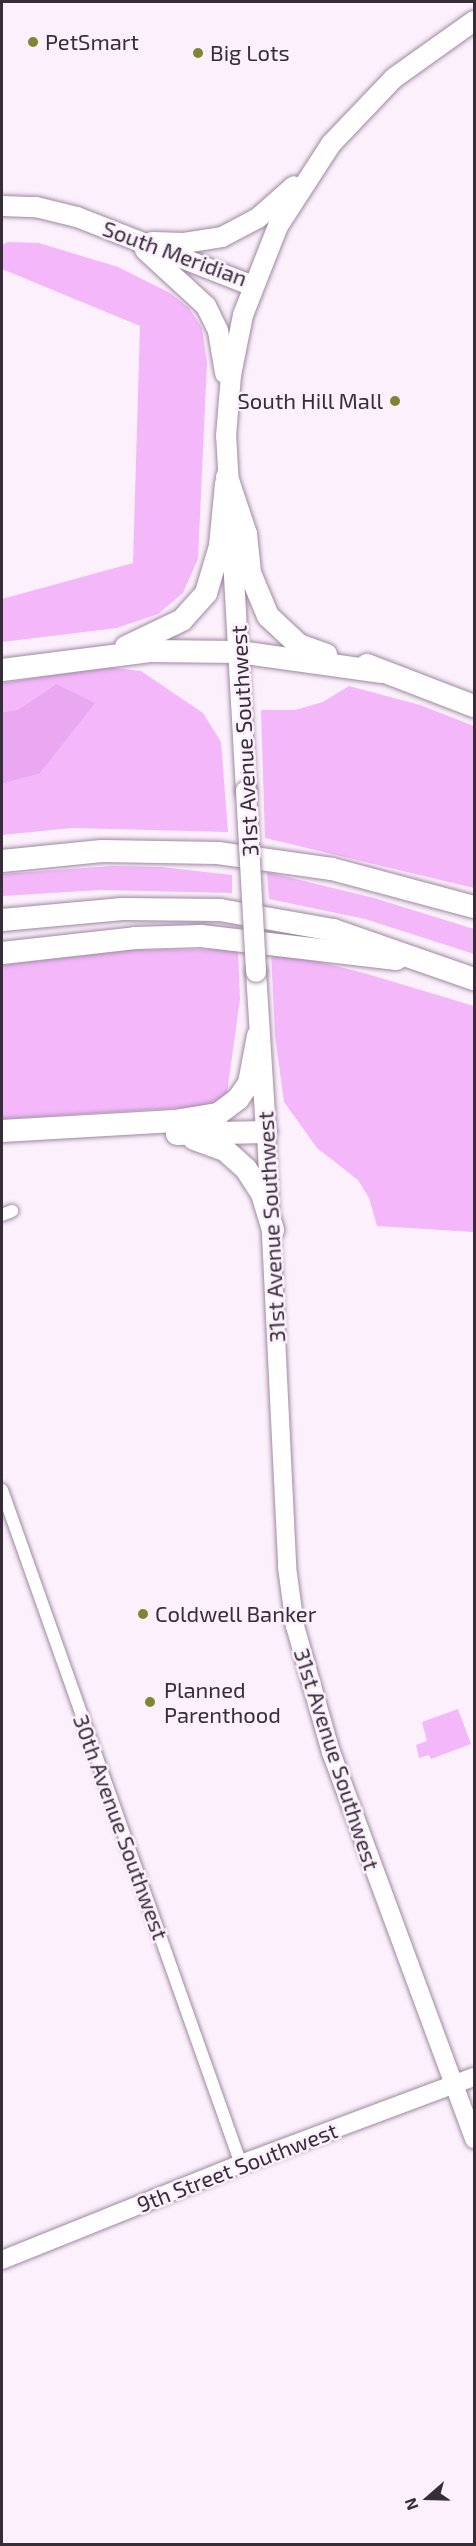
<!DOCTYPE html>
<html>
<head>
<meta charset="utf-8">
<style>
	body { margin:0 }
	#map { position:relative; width:476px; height:2546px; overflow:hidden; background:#fbf0fc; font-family:"Exo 2",sans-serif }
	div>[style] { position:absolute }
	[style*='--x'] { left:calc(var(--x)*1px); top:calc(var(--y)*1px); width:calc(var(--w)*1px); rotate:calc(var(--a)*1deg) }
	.green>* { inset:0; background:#f3b7fa }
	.forest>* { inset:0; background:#e9a8f1 }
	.roads { filter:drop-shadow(0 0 2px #a088a2) drop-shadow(0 0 2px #a088a2) }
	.street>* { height:12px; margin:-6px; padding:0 6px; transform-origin:6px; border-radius:6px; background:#fff }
	.secondary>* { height:18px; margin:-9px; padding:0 9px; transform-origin:9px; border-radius:9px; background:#fff }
	.primary>* { height:20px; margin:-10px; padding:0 10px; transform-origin:10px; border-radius:10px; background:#fff }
	.highway>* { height:22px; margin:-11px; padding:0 11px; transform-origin:11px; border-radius:11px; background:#fff }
	.bridges { filter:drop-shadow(0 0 2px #a088a2) drop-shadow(0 0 2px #a088a2) }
	.primary-bridge>* { height:20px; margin:-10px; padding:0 10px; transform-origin:10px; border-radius:10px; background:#fff }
	.dots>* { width:16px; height:16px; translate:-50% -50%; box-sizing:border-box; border:3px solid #fbf0fc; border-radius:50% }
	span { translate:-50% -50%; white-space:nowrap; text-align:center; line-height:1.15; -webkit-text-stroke:5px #fbf0fc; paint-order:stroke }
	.poi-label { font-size:22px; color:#362d38 }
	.left { translate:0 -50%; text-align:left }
	.right { translate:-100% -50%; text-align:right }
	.street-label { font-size:22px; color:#362d38 }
	.frame { position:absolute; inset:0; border:3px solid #362d38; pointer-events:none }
	.north { position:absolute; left:398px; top:2468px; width:60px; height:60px; -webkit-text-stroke:4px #fbf0fc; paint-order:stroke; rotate:250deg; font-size:16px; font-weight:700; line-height:24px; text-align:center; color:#362d38 }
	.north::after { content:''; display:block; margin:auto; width:21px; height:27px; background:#362d38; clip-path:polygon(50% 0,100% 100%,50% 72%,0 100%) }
</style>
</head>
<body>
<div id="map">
	<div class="green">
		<i style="clip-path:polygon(8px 242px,39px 243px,118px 267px,170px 293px,189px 308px,202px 328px,207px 363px,198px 559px,183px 593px,158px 614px,117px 628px,2px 642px,2px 599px,133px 563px,140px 326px,2px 269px,2px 245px)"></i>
		<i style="clip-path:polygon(106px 667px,141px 671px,203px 713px,221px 742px,228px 832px,72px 828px,2px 835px,2px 784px,39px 774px,56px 684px,17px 710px,2px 712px,2px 683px)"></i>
		<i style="clip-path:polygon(349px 686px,420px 705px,474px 726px,474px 888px,265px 838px,261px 710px,295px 710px,323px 702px)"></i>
		<i style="clip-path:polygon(112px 866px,161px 867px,232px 875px,232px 893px,100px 890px,2px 896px,2px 874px)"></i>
		<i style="clip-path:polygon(267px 872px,374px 898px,474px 929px,474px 954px,365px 919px,269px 899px)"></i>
		<i style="clip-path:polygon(238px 949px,240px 999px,227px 1093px,212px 1106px,2px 1119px,2px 965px,128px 950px)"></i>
		<i style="clip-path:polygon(271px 950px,364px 973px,474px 1006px,474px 1232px,377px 1226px,369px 1198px,358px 1180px,317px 1148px,284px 1102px,275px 1036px)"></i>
		<i style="clip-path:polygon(458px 1709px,471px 1744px,431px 1759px,429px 1755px,419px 1758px,416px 1745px,427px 1741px,422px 1722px)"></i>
	</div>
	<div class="forest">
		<i style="clip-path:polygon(56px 684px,95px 703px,39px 774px,2px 784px,2px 712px,17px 710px)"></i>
	</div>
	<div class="roads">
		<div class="street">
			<i style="--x:2;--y:1215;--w:11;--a:-22"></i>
			<i style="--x:2;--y:1490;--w:715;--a:70.48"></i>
		</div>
		<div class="secondary">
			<i style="--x:266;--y:1132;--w:436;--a:87.2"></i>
			<i style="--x:287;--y:1567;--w:60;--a:82.3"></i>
			<i style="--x:295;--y:1626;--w:131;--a:74.1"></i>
			<i style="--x:331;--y:1752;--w:413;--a:69.7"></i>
			<i style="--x:2;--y:2260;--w:258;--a:-21.9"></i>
			<i style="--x:241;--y:2164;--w:249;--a:-20.5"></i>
		</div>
		<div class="primary">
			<i style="--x:2;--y:206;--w:34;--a:2"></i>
			<i style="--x:36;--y:207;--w:42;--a:13.7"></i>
			<i style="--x:77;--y:217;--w:189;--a:21.4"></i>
			<i style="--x:152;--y:242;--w:32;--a:2"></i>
			<i style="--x:184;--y:243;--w:38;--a:-9"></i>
			<i style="--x:222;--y:237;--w:41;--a:-27.8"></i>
			<i style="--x:258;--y:218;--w:48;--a:-41.6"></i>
			<i style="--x:145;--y:250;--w:83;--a:42.6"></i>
			<i style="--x:206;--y:306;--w:28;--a:64"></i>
			<i style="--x:218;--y:331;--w:43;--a:80.5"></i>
			<i style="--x:246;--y:791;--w:356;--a:-93.2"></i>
			<i style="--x:226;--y:436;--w:61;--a:-85.3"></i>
			<i style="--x:231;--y:375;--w:61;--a:-78.7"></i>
			<i style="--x:243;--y:315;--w:96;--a:-68.5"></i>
			<i style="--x:278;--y:226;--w:98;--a:-57.1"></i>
			<i style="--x:331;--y:144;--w:91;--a:-46.3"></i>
			<i style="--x:394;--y:78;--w:98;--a:-35.5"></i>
			<i style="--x:256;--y:972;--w:160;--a:86.4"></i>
		</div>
		<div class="highway">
			<i style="--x:227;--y:477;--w:60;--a:71.6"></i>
			<i style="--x:246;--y:534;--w:39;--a:84"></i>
			<i style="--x:250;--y:573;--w:47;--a:67.3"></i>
			<i style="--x:268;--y:616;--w:42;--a:43.1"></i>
			<i style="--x:299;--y:645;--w:29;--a:20"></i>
			<i style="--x:126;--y:647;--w:62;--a:-25.7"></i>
			<i style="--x:182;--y:620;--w:36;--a:-48"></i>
			<i style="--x:206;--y:593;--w:49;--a:-73.4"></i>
			<i style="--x:220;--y:546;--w:62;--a:-84.5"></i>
			<i style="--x:367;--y:665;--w:115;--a:21"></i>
			<i style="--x:2;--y:670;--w:149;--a:-7.3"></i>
			<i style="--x:150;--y:651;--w:89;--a:0.6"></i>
			<i style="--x:239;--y:652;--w:143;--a:8"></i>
			<i style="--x:2;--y:861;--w:100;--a:-5.7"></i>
			<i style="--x:102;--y:851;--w:116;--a:1"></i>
			<i style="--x:218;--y:853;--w:115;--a:8"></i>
			<i style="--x:332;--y:869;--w:147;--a:15"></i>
			<i style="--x:2;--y:920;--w:121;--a:-5.2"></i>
			<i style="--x:122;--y:909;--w:98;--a:0.6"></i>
			<i style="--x:220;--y:910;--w:115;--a:10"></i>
			<i style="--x:333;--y:930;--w:149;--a:19.2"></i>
			<i style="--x:2;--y:953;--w:134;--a:-6.4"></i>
			<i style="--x:135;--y:938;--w:66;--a:-1.7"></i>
			<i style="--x:201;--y:936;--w:197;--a:6.7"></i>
			<i style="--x:2;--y:1131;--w:173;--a:-3.3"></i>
			<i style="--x:175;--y:1121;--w:44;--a:-9.2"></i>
			<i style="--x:218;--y:1114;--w:25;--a:-37"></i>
			<i style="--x:238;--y:1099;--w:19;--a:-55"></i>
			<i style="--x:249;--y:1083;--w:48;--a:-79.2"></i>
			<i style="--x:177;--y:1134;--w:89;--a:-1.3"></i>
			<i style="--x:194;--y:1139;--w:33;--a:20"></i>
			<i style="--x:225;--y:1150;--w:28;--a:42"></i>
			<i style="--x:246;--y:1169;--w:30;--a:57"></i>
			<i style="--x:262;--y:1194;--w:38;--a:73"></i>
		</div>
	</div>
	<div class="bridges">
		<div class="primary-bridge">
			<i style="--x:246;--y:791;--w:181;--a:86.8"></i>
		</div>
	</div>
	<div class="dots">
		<i style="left:33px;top:42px;background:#7f8530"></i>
		<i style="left:198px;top:53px;background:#7f8530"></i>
		<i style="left:395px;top:401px;background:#7f8530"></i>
		<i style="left:143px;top:1614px;background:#7f8530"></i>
		<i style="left:150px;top:1702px;background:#7f8530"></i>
	</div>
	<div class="poi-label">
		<span class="left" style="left:45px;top:42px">PetSmart</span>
		<span class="left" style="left:210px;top:53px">Big Lots</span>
		<span class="right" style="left:383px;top:401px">South Hill Mall</span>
		<span class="left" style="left:155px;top:1614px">Coldwell Banker</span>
		<span class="left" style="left:164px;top:1702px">Planned<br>Parenthood</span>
	</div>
	<div class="street-label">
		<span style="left:175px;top:253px;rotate:20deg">South Meridian</span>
		<span style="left:244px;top:741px;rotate:-93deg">31st Avenue Southwest</span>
		<span style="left:271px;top:1227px;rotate:-93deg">31st Avenue Southwest</span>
		<span style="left:337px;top:1759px;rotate:72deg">31st Avenue Southwest</span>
		<span style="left:121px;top:1827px;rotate:70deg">30th Avenue Southwest</span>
		<span style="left:237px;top:2167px;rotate:-21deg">9th Street Southwest</span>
	</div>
	<div class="frame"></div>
	<div class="north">N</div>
</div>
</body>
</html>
